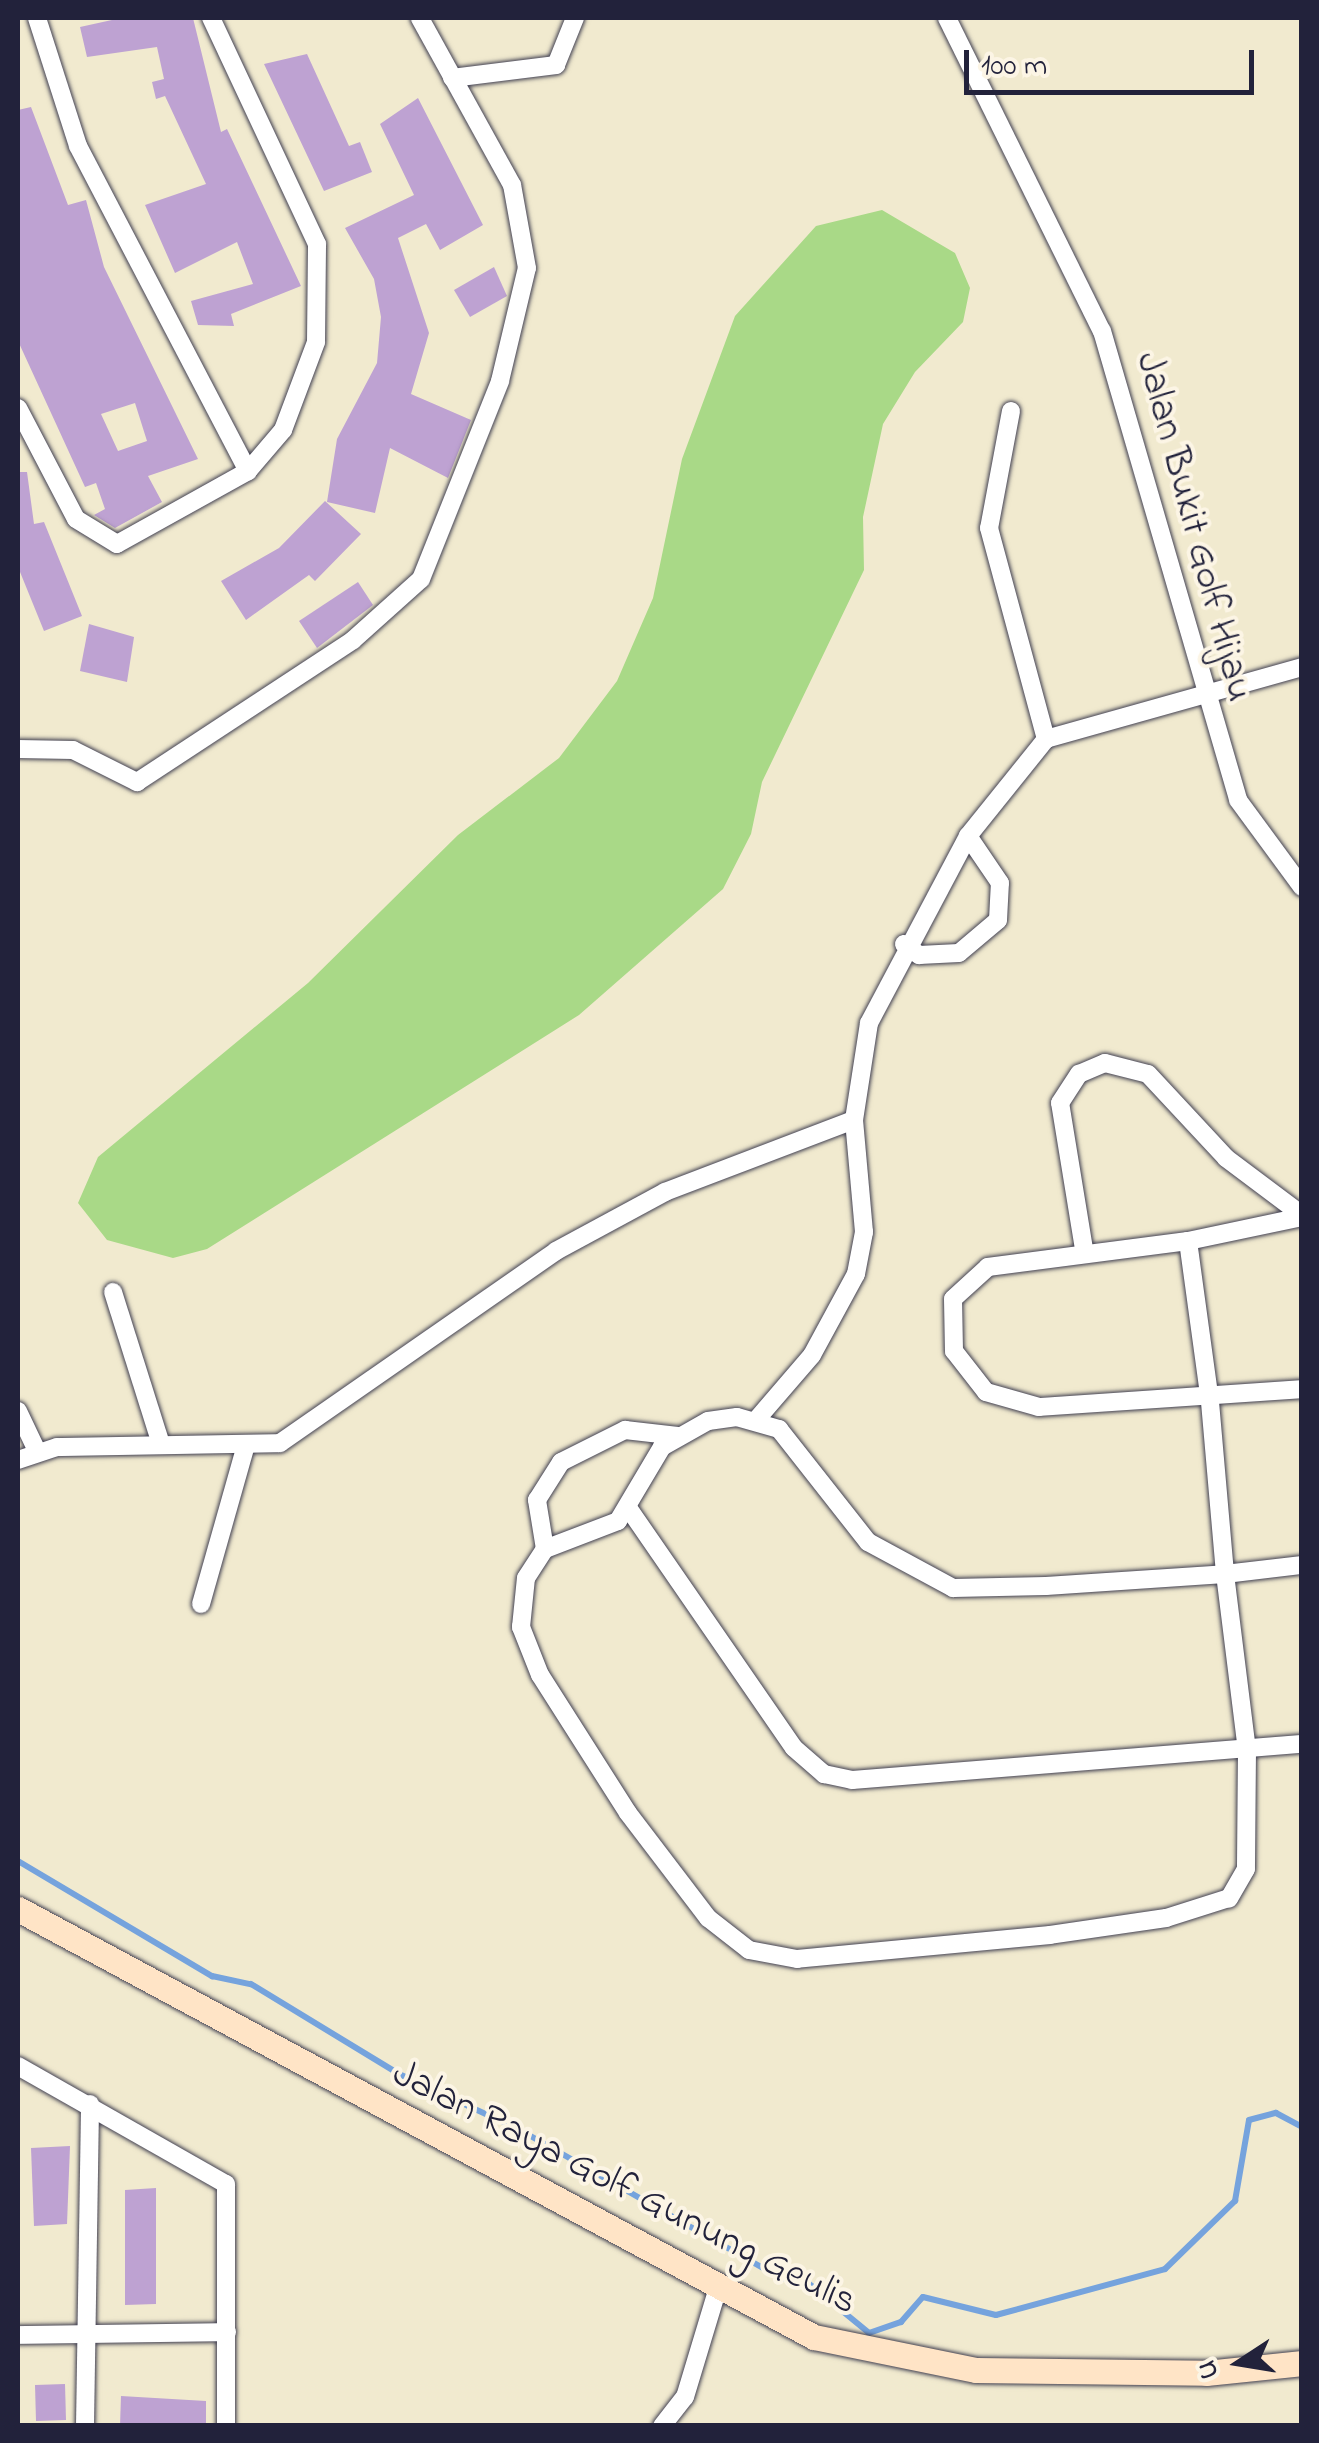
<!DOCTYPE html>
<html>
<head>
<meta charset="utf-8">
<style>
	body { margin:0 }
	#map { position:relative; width:1319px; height:2443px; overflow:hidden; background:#f1eacf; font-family:"Indie Flower",sans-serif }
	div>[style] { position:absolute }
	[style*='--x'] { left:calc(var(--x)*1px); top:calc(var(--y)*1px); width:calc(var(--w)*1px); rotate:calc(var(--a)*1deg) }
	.green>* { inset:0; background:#a9d987 }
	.stream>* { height:6px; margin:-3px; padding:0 3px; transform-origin:3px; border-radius:3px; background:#75a3dd }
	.building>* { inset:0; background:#bea2d2 }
	.roads { filter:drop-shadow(0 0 2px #414051) drop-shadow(0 0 2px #414051) }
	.street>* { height:18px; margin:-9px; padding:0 9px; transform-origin:9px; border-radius:9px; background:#fff }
	.secondary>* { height:25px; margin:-12.5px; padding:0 12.5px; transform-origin:12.5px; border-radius:12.5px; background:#ffe4c6 }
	span { translate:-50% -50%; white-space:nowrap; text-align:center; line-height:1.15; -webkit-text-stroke:8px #fcf5e5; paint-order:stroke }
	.street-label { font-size:40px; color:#22223b }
	.frame { position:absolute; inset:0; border:20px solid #22223b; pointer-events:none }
	.north { position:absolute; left:1189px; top:2313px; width:100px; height:100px; -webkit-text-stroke:8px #fcf5e5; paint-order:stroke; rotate:258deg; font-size:28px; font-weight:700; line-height:40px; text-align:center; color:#22223b }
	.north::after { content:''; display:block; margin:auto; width:35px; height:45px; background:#22223b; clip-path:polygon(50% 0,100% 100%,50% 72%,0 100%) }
	.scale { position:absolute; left:964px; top:50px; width:290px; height:45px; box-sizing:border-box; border:5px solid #22223b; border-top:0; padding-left:12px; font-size:30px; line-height:35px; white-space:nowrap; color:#22223b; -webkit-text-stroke:8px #fcf5e5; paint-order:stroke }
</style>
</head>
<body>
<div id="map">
	<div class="green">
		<i style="clip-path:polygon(882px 210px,955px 253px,970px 288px,963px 322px,915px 372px,883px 424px,863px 517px,864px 570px,762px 782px,751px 834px,723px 889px,579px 1015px,207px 1249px,173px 1258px,107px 1240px,78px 1203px,98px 1157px,308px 983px,458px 835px,559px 758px,617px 681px,653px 598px,682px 459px,735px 316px,816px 226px)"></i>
	</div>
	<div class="stream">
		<i style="--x:18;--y:1861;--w:226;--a:30.7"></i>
		<i style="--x:212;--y:1976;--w:40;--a:12"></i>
		<i style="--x:251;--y:1984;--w:173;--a:31.3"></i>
		<i style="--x:399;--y:2074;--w:133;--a:24.8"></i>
		<i style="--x:520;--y:2130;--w:299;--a:29.6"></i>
		<i style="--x:780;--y:2278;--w:27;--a:8"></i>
		<i style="--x:807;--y:2282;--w:80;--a:39.4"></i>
		<i style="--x:869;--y:2333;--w:34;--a:-19"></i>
		<i style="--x:901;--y:2322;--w:33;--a:-49"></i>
		<i style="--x:923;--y:2297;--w:75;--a:13.9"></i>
		<i style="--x:996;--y:2315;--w:175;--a:-15.2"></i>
		<i style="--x:1165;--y:2269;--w:98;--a:-44.2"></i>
		<i style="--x:1235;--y:2201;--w:82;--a:-80.2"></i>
		<i style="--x:1249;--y:2120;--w:28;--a:-15"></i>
		<i style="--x:1276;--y:2113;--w:30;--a:28"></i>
	</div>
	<div class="building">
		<i style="clip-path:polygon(121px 18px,193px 18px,221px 132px,227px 129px,301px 286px,231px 314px,234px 326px,198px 325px,191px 301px,253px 284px,237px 242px,175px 273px,145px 205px,206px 184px,165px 96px,156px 99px,152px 82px,164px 79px,157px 47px,87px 57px,80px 27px)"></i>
		<i style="clip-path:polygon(307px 54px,349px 146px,360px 142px,372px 172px,324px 191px,264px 64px)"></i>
		<i style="clip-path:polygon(418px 98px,483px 225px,440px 250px,426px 224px,398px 238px,429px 333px,411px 394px,471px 420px,448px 478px,390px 448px,375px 513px,327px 502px,337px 439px,377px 363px,381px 317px,374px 279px,345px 228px,414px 195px,380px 124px)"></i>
		<i style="clip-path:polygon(evenodd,31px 107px,68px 205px,86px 200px,104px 267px,198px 459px,148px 476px,162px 502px,115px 528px,94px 515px,105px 509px,96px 483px,85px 487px,18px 341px,18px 110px,31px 107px,135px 403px,147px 441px,118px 451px,101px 414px,135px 403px)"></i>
		<i style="clip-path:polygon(494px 267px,507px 296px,470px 317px,454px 290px)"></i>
		<i style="clip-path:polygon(18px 472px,27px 472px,34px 524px,44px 522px,82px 616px,44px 631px,18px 567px)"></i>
		<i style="clip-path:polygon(325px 501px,361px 534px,315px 581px,309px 575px,246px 620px,221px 581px,279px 548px)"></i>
		<i style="clip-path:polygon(358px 582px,373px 605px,317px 648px,299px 621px)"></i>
		<i style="clip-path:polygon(89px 624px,134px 637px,127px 682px,80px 671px)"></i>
		<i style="clip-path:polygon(70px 2146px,67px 2224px,34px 2226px,31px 2148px)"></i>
		<i style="clip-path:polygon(156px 2188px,156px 2304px,125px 2305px,125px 2190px)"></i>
		<i style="clip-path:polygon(65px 2384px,66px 2420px,36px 2421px,35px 2385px)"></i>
		<i style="clip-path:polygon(121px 2396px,206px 2401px,206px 2426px,120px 2426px)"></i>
	</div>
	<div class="roads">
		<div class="street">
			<i style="--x:37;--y:18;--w:134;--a:72.2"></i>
			<i style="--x:78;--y:146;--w:367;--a:62.4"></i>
			<i style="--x:947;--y:18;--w:349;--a:63.7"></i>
			<i style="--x:1102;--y:331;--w:488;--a:73.8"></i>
			<i style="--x:1238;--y:800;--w:108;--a:53.7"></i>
			<i style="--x:452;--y:78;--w:105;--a:-7.1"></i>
			<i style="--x:556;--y:65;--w:51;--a:-68"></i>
			<i style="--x:18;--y:408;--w:125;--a:62.4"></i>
			<i style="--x:76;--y:519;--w:48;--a:31.4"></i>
			<i style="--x:117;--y:544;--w:150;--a:-29.1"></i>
			<i style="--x:248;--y:471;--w:54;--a:-49.5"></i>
			<i style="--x:283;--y:430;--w:94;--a:-69.4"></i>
			<i style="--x:316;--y:342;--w:98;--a:-89.4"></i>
			<i style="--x:317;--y:244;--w:250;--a:-115.1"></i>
			<i style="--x:1011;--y:411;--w:119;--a:100.6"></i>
			<i style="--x:989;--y:528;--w:219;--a:74.9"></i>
			<i style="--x:18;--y:749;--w:55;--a:1"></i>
			<i style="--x:73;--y:750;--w:72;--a:26.6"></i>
			<i style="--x:137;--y:782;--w:258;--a:-33.3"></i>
			<i style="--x:353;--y:640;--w:91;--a:-41.9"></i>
			<i style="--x:421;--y:579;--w:213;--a:-68.2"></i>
			<i style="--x:500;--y:381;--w:116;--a:-76.6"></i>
			<i style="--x:527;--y:268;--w:84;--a:-100.2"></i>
			<i style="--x:512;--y:185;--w:191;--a:-118.9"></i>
			<i style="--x:904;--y:944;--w:19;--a:36"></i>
			<i style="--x:919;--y:955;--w:40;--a:-2.9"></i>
			<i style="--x:959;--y:953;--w:51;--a:-40.2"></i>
			<i style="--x:998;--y:920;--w:37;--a:-87"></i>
			<i style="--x:1000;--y:883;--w:57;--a:-124.2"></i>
			<i style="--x:1302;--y:1217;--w:116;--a:168.1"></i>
			<i style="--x:1188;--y:1241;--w:162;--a:82.2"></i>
			<i style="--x:1210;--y:1402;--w:173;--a:85"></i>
			<i style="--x:1225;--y:1574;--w:177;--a:82.9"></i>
			<i style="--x:1247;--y:1750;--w:119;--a:90.5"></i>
			<i style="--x:1246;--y:1869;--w:34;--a:120"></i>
			<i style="--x:1229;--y:1898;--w:66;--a:162.4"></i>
			<i style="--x:1166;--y:1918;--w:117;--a:171.7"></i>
			<i style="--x:1050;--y:1935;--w:254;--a:174.6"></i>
			<i style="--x:797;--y:1959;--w:49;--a:-169.4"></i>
			<i style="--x:749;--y:1950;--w:52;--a:-142"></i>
			<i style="--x:708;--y:1918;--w:132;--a:-127.3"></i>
			<i style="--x:628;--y:1813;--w:164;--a:-122.5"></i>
			<i style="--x:540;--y:1675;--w:52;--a:-111.6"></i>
			<i style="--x:521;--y:1627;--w:49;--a:-84.2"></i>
			<i style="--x:526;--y:1578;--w:35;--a:-57"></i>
			<i style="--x:545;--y:1549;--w:78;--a:-21"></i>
			<i style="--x:618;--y:1521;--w:86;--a:-59.3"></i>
			<i style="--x:662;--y:1447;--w:53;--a:-29.5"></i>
			<i style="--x:708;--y:1421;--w:29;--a:-8"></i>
			<i style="--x:737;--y:1417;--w:44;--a:15.9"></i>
			<i style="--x:779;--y:1429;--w:144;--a:51.8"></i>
			<i style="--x:868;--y:1542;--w:97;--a:28.4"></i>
			<i style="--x:953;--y:1588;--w:93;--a:-1.2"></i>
			<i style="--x:1046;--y:1586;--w:179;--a:-3.8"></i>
			<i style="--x:1225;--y:1574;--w:78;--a:-6.7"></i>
			<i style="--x:1188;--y:1241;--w:202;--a:172.6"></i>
			<i style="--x:988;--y:1267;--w:47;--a:137.6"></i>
			<i style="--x:953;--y:1299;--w:52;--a:88.9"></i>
			<i style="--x:954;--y:1351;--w:52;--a:52"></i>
			<i style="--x:986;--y:1392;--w:55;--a:15.8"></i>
			<i style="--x:1039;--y:1407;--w:264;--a:-3.9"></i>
			<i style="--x:1084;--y:1249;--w:148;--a:-99.3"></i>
			<i style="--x:1060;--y:1103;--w:35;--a:-57"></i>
			<i style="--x:1079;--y:1074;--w:28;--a:-23"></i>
			<i style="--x:1105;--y:1063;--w:44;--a:14.3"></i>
			<i style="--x:1148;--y:1074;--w:115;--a:47.1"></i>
			<i style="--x:1226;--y:1158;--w:95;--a:36.9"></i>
			<i style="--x:113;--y:1292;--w:156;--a:72.5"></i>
			<i style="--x:18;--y:1411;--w:44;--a:64.6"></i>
			<i style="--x:757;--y:1419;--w:84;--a:-49.3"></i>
			<i style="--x:812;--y:1355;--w:92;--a:-61.5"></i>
			<i style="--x:856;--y:1274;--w:43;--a:-79.2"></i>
			<i style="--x:864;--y:1232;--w:112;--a:-95.1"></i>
			<i style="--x:854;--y:1120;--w:98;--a:-81.2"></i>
			<i style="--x:869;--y:1023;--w:212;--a:-62.1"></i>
			<i style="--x:968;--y:836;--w:124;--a:-51.2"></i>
			<i style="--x:1046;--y:739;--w:266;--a:-15.7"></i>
			<i style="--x:18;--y:1460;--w:41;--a:-18.4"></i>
			<i style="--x:57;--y:1447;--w:223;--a:-1"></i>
			<i style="--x:280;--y:1443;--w:336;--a:-34.8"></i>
			<i style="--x:556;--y:1251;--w:124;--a:-28.4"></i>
			<i style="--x:665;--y:1192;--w:202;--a:-20.9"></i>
			<i style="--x:629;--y:1509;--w:290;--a:55.4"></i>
			<i style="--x:794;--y:1748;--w:40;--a:41"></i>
			<i style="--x:824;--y:1774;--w:29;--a:12"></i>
			<i style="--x:852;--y:1780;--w:451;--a:-4.6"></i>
			<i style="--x:545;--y:1549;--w:50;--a:-99.3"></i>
			<i style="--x:537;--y:1500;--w:45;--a:-57.7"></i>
			<i style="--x:561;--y:1462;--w:72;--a:-26.6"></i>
			<i style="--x:625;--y:1430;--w:53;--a:6.5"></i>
			<i style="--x:201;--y:1604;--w:161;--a:-74.2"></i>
			<i style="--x:18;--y:2066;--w:239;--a:29.6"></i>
			<i style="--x:226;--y:2184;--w:242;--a:90"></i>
			<i style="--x:18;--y:2335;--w:209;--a:-0.8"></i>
			<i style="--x:85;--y:2426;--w:322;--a:-89.1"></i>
			<i style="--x:662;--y:2426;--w:37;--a:-52"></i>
			<i style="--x:685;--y:2397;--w:114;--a:-73.2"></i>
		</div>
		<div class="secondary">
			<i style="--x:18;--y:1909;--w:904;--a:28.27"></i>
			<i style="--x:814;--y:2337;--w:165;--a:11.5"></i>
			<i style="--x:976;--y:2370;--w:230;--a:0.7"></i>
			<i style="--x:1206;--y:2373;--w:97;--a:-5.9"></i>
		</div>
	</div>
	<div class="street-label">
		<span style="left:1193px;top:527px;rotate:75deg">Jalan Bukit Golf Hijau</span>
		<span style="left:624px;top:2189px;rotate:27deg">Jalan Raya Golf Gunung Geulis</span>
	</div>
	<div class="frame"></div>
	<div class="north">U</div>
	<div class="scale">100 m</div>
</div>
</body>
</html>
